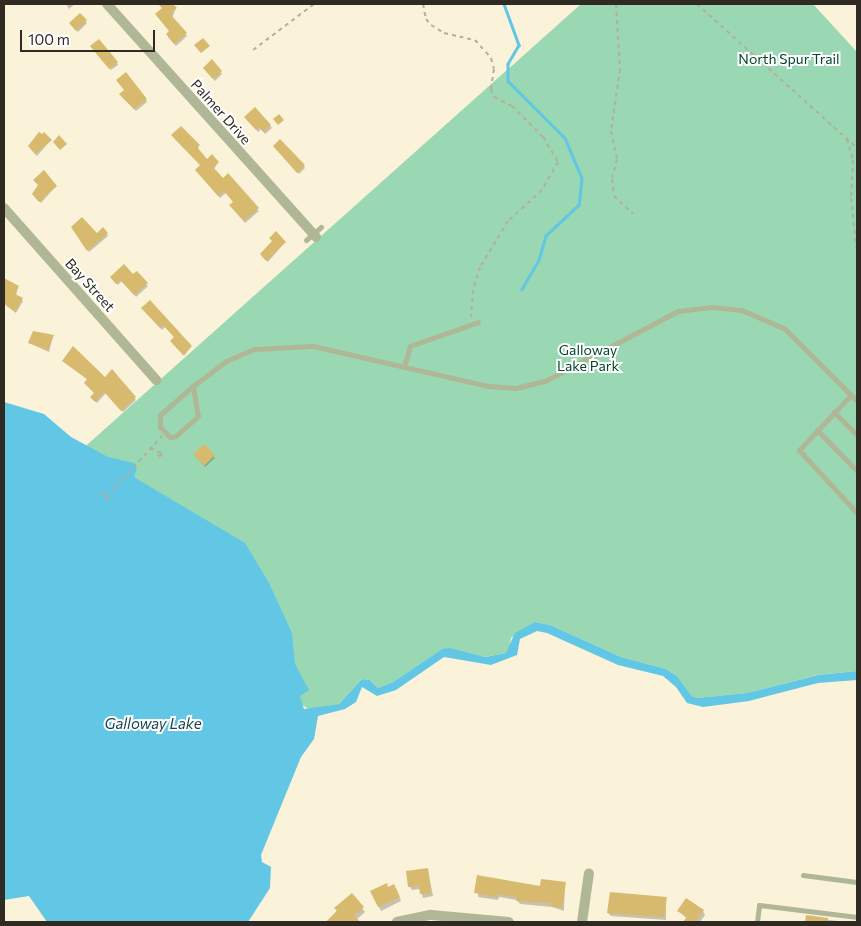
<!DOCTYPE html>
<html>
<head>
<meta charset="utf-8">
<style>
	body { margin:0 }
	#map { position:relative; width:861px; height:926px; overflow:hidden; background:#fbf2da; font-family:Commissioner,sans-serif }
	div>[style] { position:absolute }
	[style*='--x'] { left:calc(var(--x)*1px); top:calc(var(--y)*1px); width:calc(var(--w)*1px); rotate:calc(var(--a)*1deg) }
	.green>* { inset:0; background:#99d8b2 }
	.water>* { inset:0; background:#62c7e4 }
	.shadow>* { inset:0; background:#0003 }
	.stream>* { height:2.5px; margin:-1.25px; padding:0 1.25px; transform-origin:1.25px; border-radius:1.25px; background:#62c7e4 }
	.building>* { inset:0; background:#d7ba6d }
	.path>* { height:2px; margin-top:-1px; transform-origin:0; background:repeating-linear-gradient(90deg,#b5ae9b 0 4px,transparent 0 8px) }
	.service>* { height:5px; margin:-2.5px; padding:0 2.5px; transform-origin:2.5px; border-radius:2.5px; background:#afb796 }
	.minor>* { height:10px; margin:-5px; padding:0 5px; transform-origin:5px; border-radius:5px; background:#afb796 }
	span { translate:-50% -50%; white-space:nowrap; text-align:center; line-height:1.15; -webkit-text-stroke:4px #fff; paint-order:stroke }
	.park-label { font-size:14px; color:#034528 }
	.street-label { font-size:14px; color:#2f2b22 }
	.water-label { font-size:15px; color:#174451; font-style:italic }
	.frame { position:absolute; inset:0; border:5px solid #2f2b22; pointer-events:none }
	.scale { position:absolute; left:20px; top:30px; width:135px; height:22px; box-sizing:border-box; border:2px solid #2f2b22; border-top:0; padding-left:6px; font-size:15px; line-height:18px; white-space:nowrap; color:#2f2b22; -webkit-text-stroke:4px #fff; paint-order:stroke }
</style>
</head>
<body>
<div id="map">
	<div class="green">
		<i style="clip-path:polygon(581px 4px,813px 4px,857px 52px,857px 671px,817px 675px,747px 693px,697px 698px,692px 696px,677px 676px,666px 669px,621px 657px,550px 625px,535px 622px,511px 638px,509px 650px,506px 653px,485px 657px,442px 649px,393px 682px,378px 688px,370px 680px,362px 679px,339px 704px,310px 710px,301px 704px,300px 696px,4px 519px)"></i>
	</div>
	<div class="water">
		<i style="clip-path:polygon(4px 402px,44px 414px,71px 437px,108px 457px,134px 463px,137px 469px,134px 476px,137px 479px,245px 543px,269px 583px,292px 633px,295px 664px,309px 690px,300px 696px,304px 709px,339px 704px,362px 679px,370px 680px,378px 688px,393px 682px,442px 649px,450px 648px,485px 657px,506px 653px,515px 633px,535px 622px,550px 625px,621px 657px,666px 669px,677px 676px,692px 696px,697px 698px,747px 693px,818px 675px,857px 671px,857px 680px,818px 683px,749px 701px,703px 707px,687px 703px,676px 687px,663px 676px,618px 665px,547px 633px,537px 631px,520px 639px,517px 655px,491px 665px,444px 657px,396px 690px,377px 696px,362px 687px,356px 702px,345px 709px,318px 716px,314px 739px,301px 757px,261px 855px,262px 862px,271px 867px,270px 888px,248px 922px,47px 922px,29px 896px,4px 900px)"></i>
	</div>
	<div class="shadow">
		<i style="clip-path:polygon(66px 4px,75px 4px,69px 9px)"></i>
		<i style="clip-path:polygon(161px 4px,171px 4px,176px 8px,172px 18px,187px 36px,176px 46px,168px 37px,170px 32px)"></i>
		<i style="clip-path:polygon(80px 15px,87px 23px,78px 32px,72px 26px)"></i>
		<i style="clip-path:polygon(93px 49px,117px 63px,118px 65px,111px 70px)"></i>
		<i style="clip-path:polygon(212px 61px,222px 74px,215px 81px,205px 70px)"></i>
		<i style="clip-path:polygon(122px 97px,146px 100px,147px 102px,136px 111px)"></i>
		<i style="clip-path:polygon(255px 109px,272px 128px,265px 134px,261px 129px,258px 132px,247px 120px)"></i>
		<i style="clip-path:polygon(174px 138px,199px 145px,198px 150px,207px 161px,218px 163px,214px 169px,223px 179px,259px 211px,245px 223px,232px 208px,234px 202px,226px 193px,220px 198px,198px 172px,201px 166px)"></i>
		<i style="clip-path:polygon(51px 140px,37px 156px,30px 148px)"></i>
		<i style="clip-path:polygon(275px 148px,304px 166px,305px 168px,299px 174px)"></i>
		<i style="clip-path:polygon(56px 186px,41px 203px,35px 197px)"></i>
		<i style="clip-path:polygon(73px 227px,96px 235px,107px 234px,108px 236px,89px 252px)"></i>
		<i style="clip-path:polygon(285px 242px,268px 262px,262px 256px)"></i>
		<i style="clip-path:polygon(133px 276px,148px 286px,136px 297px,122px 281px,118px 285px,113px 280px)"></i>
		<i style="clip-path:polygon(10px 283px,18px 287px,16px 296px,23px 301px,16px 313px,4px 304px,4px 295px)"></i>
		<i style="clip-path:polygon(150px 301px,191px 347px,184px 356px,173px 343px,175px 338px,165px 327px,162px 330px,144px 310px)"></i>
		<i style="clip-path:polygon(53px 336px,49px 352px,29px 343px)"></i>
		<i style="clip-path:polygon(63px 361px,105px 378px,112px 371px,136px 400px,123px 412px,106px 393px,97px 403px,93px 399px,95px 393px,88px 380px)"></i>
		<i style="clip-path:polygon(205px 446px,215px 458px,205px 467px,196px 457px)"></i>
		<i style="clip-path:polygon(428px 870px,433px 896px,423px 898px,420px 889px,412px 890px,410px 887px)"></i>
		<i style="clip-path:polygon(478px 876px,542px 888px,565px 884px,564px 911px,552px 907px,520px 904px,517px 900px,499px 897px,498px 900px,478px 897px)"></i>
		<i style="clip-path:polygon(388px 888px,396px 889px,401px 901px,381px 911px,371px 891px)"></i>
		<i style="clip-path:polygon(352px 895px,365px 912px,356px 920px,358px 922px,326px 922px)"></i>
		<i style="clip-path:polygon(666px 898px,666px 920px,611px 916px,608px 913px)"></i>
		<i style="clip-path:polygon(679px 911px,703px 911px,705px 915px,700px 922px,686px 922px,687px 919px)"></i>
		<i style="clip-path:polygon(807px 917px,845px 922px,807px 922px)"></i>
	</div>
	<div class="stream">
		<i style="--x:504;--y:4;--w:44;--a:69.9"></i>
		<i style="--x:519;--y:45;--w:22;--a:120"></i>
		<i style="--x:508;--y:64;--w:17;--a:90"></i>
		<i style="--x:508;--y:81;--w:81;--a:45"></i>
		<i style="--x:565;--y:138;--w:43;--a:67"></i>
		<i style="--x:582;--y:178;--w:27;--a:96"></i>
		<i style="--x:579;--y:205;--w:45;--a:136.8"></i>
		<i style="--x:546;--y:236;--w:25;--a:106"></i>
		<i style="--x:539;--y:260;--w:34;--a:120"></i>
	</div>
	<div class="building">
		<i style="clip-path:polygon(158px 4px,173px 4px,177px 8px,171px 12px,172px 16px,187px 33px,174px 44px,166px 34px,169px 31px,155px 14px,162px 8px)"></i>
		<i style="clip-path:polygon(80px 13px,87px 20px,76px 31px,69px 23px)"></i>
		<i style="clip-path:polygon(203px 38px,210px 46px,201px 53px,194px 45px)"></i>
		<i style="clip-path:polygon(99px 39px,118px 62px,109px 69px,90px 46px)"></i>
		<i style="clip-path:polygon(212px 59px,222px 71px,213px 79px,203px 68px)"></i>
		<i style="clip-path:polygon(126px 72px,147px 99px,134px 109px,119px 94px,124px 90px,116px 80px)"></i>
		<i style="clip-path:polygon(255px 107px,271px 125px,263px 132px,259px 127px,256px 130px,244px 117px)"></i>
		<i style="clip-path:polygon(279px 114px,284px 120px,278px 125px,273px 119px)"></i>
		<i style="clip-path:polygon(181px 126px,200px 145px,197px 147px,207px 159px,212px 154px,219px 162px,213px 167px,223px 178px,228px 173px,259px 208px,244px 221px,229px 205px,233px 202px,224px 191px,218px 196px,195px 170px,200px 165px,171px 135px)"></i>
		<i style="clip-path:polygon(39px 132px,42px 134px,44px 132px,52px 140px,35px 154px,28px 146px)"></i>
		<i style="clip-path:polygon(59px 135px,67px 144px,60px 150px,53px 142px)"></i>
		<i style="clip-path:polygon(280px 139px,305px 165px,297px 173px,273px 146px)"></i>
		<i style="clip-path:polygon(44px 170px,57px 186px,39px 202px,32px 194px,38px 185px,33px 180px)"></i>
		<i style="clip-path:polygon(82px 217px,97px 233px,103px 227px,108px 233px,87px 251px,71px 227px)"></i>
		<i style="clip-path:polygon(276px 231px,286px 242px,266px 261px,260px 254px,272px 241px,269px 238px)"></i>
		<i style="clip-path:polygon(124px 264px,133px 274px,137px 271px,148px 283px,134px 295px,120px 280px,116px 284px,110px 277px)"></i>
		<i style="clip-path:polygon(4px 278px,19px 286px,15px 294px,23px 298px,15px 312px,4px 303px)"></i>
		<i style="clip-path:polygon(150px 300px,192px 346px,183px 355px,170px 341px,174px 337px,163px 325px,160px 328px,141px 308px)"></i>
		<i style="clip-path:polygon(33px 331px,54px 335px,48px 350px,28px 343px)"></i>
		<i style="clip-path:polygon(73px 346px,105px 377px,112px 369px,136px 397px,121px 411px,104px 392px,95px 402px,90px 397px,94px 393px,84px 383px,87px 379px,62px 361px)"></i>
		<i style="clip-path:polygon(205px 444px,215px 455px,204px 466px,193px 454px)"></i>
		<i style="clip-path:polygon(428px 868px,431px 893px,420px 894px,419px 886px,408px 887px,406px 871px)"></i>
		<i style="clip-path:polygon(477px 875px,540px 886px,541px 879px,566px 882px,562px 908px,551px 906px,551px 903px,516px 901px,517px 897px,497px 894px,497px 897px,474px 893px)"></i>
		<i style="clip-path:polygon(387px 883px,388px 887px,394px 884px,400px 897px,378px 907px,370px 891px)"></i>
		<i style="clip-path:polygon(610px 892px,667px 897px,664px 917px,607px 913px)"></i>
		<i style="clip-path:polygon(352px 893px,364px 907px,354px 915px,360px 922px,326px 922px,337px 911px,334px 908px)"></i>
		<i style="clip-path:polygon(686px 898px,704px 910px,695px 922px,683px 922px,687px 917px,677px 911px)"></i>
		<i style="clip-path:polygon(806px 915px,828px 918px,828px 922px,805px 922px)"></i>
	</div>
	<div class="path">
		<i style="--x:423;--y:4;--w:15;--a:79"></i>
		<i style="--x:426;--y:19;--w:8;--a:50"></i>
		<i style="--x:431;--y:25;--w:15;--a:32"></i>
		<i style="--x:444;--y:33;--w:32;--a:13"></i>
		<i style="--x:475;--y:40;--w:24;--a:48"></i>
		<i style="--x:491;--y:58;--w:11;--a:75"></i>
		<i style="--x:494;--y:69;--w:20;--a:99"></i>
		<i style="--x:491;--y:89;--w:9;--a:69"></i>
		<i style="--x:494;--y:97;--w:20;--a:27"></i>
		<i style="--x:512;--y:106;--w:44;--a:45"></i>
		<i style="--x:543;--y:137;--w:29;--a:59"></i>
		<i style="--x:558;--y:162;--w:32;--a:120"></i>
		<i style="--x:542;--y:190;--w:46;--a:137.6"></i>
		<i style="--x:508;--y:221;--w:54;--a:121.3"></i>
		<i style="--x:480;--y:267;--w:24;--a:107"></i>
		<i style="--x:473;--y:290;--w:27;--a:94"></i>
		<i style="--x:616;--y:4;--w:65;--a:86.5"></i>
		<i style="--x:620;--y:69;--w:63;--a:98.3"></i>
		<i style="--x:611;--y:131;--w:29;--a:78"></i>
		<i style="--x:617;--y:159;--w:21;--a:104"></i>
		<i style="--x:612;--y:179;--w:17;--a:83"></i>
		<i style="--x:614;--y:196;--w:26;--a:43"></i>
		<i style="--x:697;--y:4;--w:215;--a:42"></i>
		<i style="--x:253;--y:50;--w:76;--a:-37"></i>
		<i style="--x:847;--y:139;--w:22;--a:74"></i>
		<i style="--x:853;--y:160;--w:38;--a:93"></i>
		<i style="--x:851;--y:198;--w:54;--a:83.7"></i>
		<i style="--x:857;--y:319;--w:21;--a:90"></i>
		<i style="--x:150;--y:448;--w:13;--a:23"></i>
		<i style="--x:162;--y:453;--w:4;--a:117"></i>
		<i style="--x:160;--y:457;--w:5;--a:-127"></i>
		<i style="--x:100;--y:492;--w:16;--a:43"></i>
		<i style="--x:106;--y:497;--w:83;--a:-47.4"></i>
	</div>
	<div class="service">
		<i style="--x:306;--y:240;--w:20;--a:-41"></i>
		<i style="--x:404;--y:366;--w:21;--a:-73"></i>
		<i style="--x:410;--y:346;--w:72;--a:-19.4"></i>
		<i style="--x:193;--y:386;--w:30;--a:81"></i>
		<i style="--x:198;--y:416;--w:30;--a:138"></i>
		<i style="--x:176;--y:436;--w:6;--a:171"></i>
		<i style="--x:170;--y:437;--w:14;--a:-135"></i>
		<i style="--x:160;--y:427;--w:12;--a:-90"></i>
		<i style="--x:160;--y:415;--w:44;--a:-41.3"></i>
		<i style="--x:193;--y:386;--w:41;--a:-37.1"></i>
		<i style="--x:226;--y:361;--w:30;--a:-23"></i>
		<i style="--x:254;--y:349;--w:59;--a:-2.9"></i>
		<i style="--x:313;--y:346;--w:180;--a:12.9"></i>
		<i style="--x:488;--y:386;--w:28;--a:4"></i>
		<i style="--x:516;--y:388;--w:32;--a:-14"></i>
		<i style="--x:547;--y:380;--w:148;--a:-27.8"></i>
		<i style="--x:678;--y:311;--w:34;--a:-7"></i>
		<i style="--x:712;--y:307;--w:30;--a:6"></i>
		<i style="--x:742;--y:310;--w:47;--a:23.8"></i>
		<i style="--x:785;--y:329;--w:102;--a:45"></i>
		<i style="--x:851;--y:395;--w:76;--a:133.4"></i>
		<i style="--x:799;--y:450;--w:86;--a:47.4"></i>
		<i style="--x:834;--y:412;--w:33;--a:45"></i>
		<i style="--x:817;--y:430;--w:57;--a:45.7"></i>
		<i style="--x:803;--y:875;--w:54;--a:7.4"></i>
		<i style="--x:757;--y:922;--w:17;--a:-83"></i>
		<i style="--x:759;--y:905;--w:99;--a:7"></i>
	</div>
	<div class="minor">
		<i style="--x:107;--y:4;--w:313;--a:48.1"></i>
		<i style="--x:4;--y:208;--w:230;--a:48.5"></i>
		<i style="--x:397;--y:922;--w:35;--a:-12"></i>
		<i style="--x:431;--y:915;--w:78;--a:5.1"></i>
		<i style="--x:582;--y:922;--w:49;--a:-81.9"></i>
	</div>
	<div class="park-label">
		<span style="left:789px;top:59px">North Spur Trail</span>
		<span style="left:588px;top:358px">Galloway<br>Lake Park</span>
	</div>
	<div class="street-label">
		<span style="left:221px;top:112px;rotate:48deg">Palmer Drive</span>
		<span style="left:90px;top:285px;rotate:48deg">Bay Street</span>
	</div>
	<div class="water-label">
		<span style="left:153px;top:724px">Galloway Lake</span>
	</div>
	<div class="frame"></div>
	<div class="scale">100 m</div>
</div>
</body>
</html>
